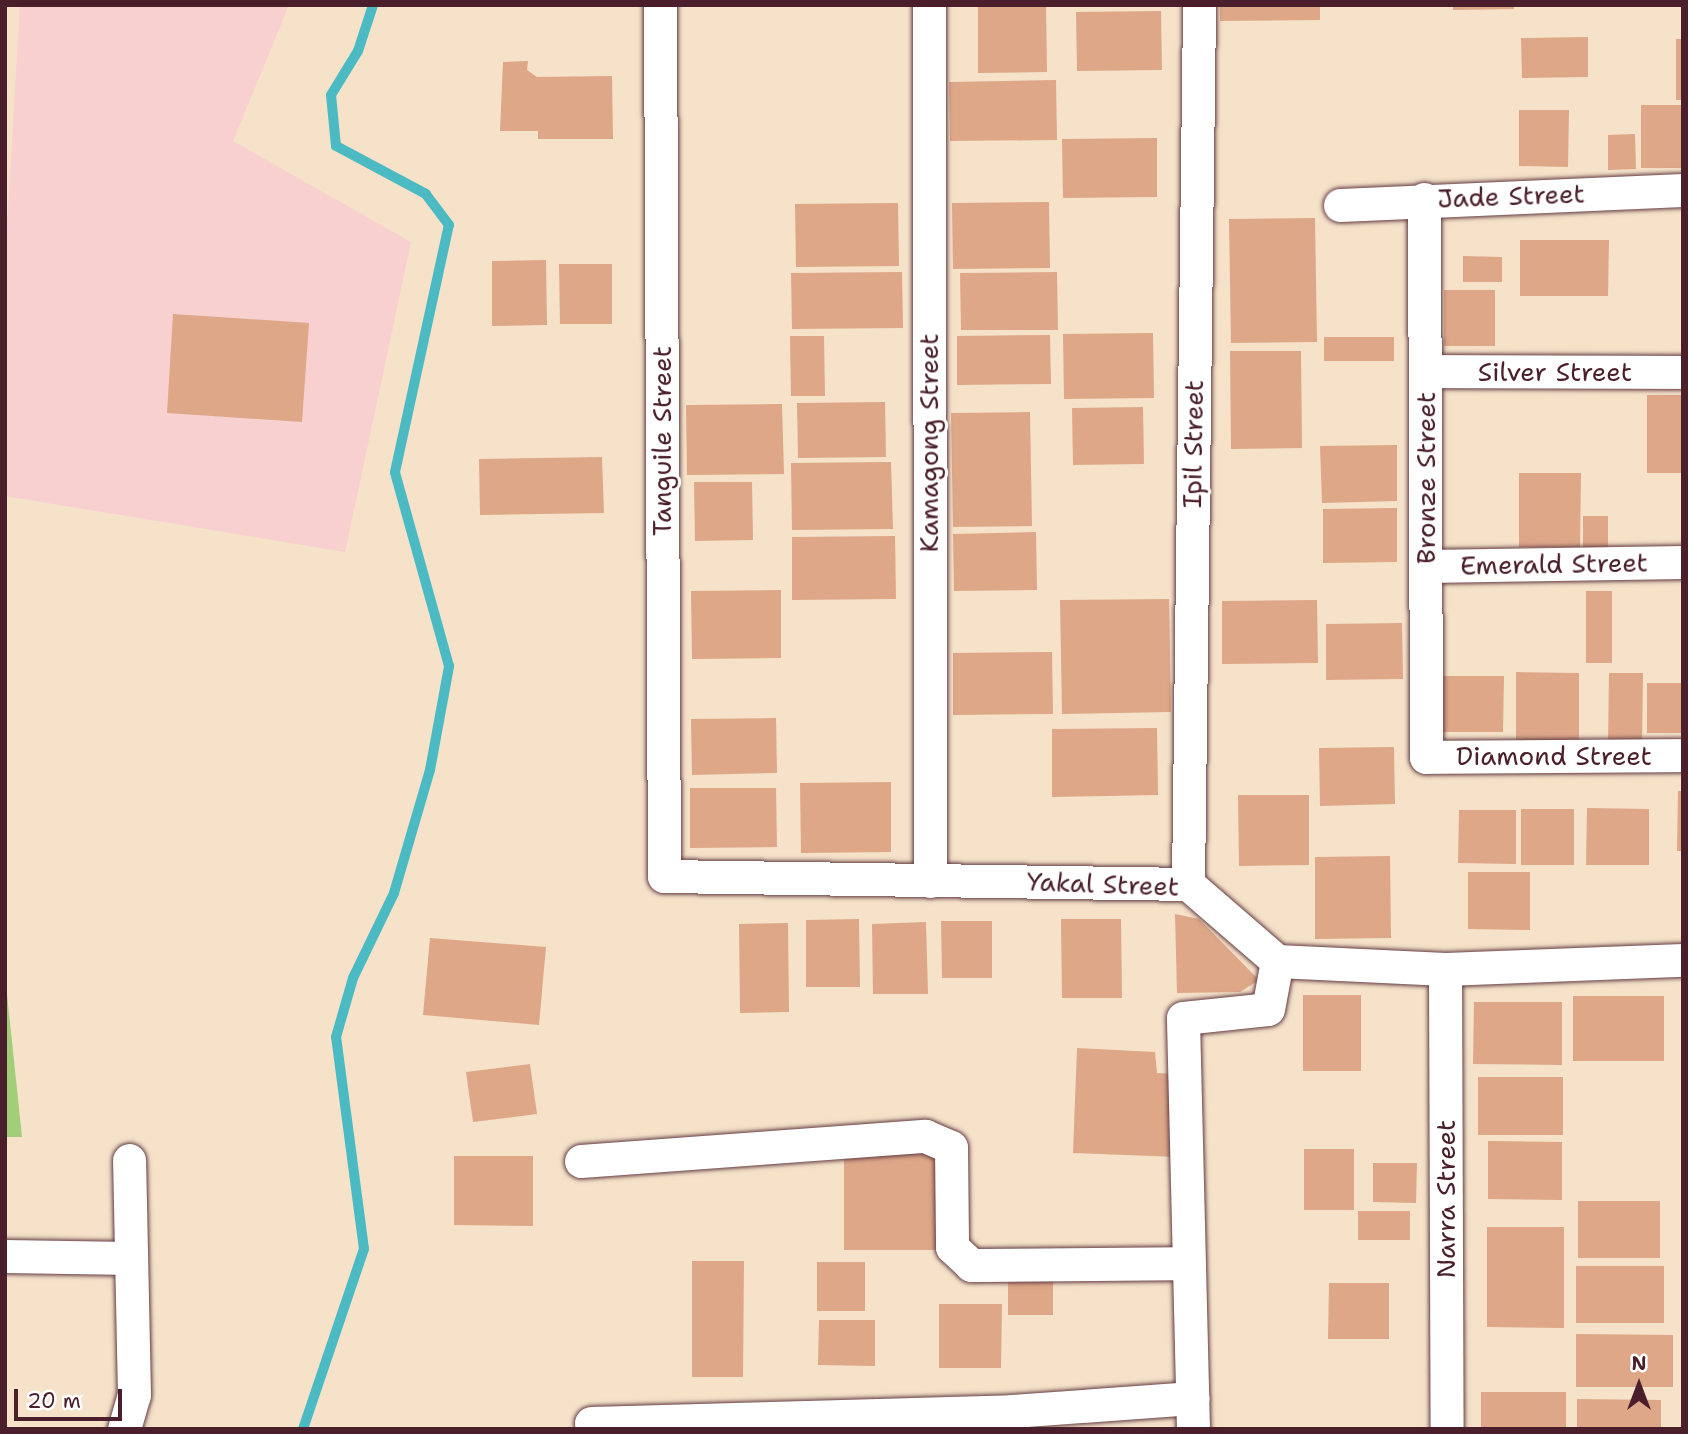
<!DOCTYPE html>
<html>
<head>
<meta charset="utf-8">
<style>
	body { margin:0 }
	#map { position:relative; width:1688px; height:1434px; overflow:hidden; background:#f5e2c9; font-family:"Shantell Sans",sans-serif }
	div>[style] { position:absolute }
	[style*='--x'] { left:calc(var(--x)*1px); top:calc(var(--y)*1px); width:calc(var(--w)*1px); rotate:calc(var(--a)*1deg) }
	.built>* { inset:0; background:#f7d0cf }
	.green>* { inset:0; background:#a2ce7a }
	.stream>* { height:10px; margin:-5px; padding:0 5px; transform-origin:5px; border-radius:5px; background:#4bbac3 }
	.building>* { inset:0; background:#dda788 }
	.roads { filter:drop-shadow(0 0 2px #643c43) drop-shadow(0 0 2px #643c43) }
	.street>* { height:33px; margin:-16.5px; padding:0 16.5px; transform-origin:16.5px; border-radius:16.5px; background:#fff }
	span { translate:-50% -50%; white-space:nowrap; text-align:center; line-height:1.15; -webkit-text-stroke:6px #fff; paint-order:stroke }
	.street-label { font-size:26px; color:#4a1f2b }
	.frame { position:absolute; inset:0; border:7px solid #4a1f2b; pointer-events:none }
	.north { position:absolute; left:1604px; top:1350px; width:70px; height:70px; -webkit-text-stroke:5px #fff; paint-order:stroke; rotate:0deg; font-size:19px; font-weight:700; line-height:28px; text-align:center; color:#4a1f2b }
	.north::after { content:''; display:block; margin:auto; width:24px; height:32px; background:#4a1f2b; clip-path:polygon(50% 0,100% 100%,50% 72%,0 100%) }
	.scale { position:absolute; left:14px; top:1389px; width:108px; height:32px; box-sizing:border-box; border:4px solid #4a1f2b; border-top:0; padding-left:9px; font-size:21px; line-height:24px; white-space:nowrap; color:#4a1f2b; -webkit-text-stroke:5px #fff; paint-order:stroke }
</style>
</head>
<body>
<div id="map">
	<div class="built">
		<i style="clip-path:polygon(20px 5px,289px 5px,233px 141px,411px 242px,345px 552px,5px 496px,5px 261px)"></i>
	</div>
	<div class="green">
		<i style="clip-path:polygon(5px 975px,22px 1137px,5px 1137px)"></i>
	</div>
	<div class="stream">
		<i style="--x:303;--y:1429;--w:190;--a:-71.3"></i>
		<i style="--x:364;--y:1249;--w:214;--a:-97.5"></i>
		<i style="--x:336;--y:1037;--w:61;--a:-73.9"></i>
		<i style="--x:353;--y:978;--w:94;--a:-64.2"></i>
		<i style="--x:394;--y:893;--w:128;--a:-73.7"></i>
		<i style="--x:430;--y:770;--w:106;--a:-79.6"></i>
		<i style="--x:449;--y:666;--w:201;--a:-105.6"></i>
		<i style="--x:395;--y:472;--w:253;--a:-77.7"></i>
		<i style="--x:449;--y:225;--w:39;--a:-127"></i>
		<i style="--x:426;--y:194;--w:102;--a:-151.9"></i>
		<i style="--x:336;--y:146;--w:51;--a:-95.6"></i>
		<i style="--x:331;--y:95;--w:52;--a:-58.5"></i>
		<i style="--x:358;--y:51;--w:48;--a:-71.9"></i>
	</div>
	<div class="building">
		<i style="clip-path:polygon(978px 5px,1046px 5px,1047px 72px,978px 73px)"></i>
		<i style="clip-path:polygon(1220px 5px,1320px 5px,1320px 20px,1220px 21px)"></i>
		<i style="clip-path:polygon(1453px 5px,1514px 5px,1514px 9px,1453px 10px)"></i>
		<i style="clip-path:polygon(1161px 11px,1162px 70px,1077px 71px,1076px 12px)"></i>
		<i style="clip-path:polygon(1588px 37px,1588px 77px,1522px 78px,1521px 38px)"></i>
		<i style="clip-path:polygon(1676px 39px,1683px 39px,1683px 100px,1676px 100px)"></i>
		<i style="clip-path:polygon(528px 61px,527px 70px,537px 77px,612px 76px,613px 139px,538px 139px,538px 131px,500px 131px,503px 62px)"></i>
		<i style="clip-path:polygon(1056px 80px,1057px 140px,950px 141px,949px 82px)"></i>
		<i style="clip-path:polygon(1641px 105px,1683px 105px,1683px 168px,1641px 168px)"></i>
		<i style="clip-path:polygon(1519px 110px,1569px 110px,1568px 167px,1519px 166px)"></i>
		<i style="clip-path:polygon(1635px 134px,1636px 169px,1608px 170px,1608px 135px)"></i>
		<i style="clip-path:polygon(1157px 138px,1157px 197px,1063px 198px,1062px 139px)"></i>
		<i style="clip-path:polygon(1049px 202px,1050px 268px,953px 269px,952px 203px)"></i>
		<i style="clip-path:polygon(898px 203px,899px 266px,796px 267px,795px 204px)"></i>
		<i style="clip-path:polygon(1315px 218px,1317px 342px,1231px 343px,1229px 219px)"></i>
		<i style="clip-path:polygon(1520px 240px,1609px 240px,1608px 296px,1520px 296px)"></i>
		<i style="clip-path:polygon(1463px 256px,1502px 257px,1502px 282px,1463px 282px)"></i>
		<i style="clip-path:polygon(546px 260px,547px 325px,492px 326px,492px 261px)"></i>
		<i style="clip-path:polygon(559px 264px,612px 264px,612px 324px,560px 324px)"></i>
		<i style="clip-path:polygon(902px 272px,903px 328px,792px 329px,791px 273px)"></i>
		<i style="clip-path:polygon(1057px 272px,1058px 330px,961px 330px,960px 273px)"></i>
		<i style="clip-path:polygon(1444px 290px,1495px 290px,1495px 346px,1444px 346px)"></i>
		<i style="clip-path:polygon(173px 314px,309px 323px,302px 422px,167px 413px)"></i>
		<i style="clip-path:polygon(1153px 333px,1154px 398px,1064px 399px,1063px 334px)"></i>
		<i style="clip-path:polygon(1050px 335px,1051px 384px,957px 385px,957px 336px)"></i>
		<i style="clip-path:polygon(790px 336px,824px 336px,825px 396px,791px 396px)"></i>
		<i style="clip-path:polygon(1324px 337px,1394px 337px,1394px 361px,1324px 361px)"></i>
		<i style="clip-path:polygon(1230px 351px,1301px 351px,1302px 448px,1231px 449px)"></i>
		<i style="clip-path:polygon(1647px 395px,1683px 395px,1683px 473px,1647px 473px)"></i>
		<i style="clip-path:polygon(885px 402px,886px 457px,798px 458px,797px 403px)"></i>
		<i style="clip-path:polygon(782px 404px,784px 474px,687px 475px,686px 405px)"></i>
		<i style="clip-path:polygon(1143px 407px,1144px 464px,1073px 465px,1072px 408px)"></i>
		<i style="clip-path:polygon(1030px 412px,1032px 526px,953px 527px,951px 413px)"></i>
		<i style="clip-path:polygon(1397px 445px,1397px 501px,1322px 503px,1320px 446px)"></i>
		<i style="clip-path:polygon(602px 457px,604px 513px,480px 515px,479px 459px)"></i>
		<i style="clip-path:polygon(891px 462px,893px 529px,792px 530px,791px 463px)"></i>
		<i style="clip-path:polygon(1519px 473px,1581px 473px,1580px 547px,1519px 547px)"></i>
		<i style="clip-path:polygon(694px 482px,752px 482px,753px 540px,695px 541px)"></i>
		<i style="clip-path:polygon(1397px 508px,1397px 562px,1323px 563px,1323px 509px)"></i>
		<i style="clip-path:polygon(1583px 516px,1608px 516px,1608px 548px,1583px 548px)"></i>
		<i style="clip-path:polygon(1036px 532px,1037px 590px,954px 591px,953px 534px)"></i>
		<i style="clip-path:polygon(895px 536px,896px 599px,792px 600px,792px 537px)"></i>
		<i style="clip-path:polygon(781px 590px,781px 658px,692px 659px,691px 591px)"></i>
		<i style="clip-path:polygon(1586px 591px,1612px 591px,1612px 663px,1586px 663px)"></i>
		<i style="clip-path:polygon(1169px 599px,1171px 712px,1062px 714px,1060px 600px)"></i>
		<i style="clip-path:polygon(1317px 600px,1318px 663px,1222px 664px,1222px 601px)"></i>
		<i style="clip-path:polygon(1402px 623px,1403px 679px,1326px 680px,1326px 624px)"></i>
		<i style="clip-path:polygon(1052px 652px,1053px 714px,953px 715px,953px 653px)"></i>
		<i style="clip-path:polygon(1516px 672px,1579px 673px,1579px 745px,1516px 745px)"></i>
		<i style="clip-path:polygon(1609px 673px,1643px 673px,1642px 745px,1608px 745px)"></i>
		<i style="clip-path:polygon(1442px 676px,1504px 676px,1503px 732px,1441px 732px)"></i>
		<i style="clip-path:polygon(1647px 683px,1683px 683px,1683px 733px,1647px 733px)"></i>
		<i style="clip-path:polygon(776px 718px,777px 773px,692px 775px,691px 719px)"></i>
		<i style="clip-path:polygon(1157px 728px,1158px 795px,1052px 797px,1052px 729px)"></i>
		<i style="clip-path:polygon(1394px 747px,1395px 804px,1320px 806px,1319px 748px)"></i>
		<i style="clip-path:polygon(891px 782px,891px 852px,801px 853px,800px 783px)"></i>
		<i style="clip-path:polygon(690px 788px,776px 788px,777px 847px,690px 848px)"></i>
		<i style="clip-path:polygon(1678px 791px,1683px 791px,1683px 851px,1677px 851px)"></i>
		<i style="clip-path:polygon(1238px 795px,1309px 795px,1309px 865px,1239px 866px)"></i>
		<i style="clip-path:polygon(1587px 808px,1649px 809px,1649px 865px,1586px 865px)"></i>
		<i style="clip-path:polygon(1521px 809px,1574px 809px,1574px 865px,1521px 865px)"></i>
		<i style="clip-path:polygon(1459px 810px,1516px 810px,1516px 864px,1458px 863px)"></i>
		<i style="clip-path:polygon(1390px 856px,1391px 938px,1315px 939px,1315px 857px)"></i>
		<i style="clip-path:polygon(1468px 872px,1530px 872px,1530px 930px,1468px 929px)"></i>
		<i style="clip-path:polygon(1175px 914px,1199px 919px,1259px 980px,1240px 992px,1177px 993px)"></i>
		<i style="clip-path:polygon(859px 919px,860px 987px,806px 987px,806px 920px)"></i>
		<i style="clip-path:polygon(1061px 919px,1121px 919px,1122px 998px,1062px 998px)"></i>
		<i style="clip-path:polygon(941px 921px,992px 921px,992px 978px,942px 978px)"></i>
		<i style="clip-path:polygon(926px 922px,928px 994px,873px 994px,872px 924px)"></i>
		<i style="clip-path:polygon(788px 923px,789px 1012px,740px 1013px,739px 924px)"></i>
		<i style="clip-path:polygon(430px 938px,546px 947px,539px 1025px,423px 1015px)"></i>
		<i style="clip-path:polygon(1303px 995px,1361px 995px,1361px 1071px,1303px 1071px)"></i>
		<i style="clip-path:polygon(1573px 996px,1664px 996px,1664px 1061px,1573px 1061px)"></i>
		<i style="clip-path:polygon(1474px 1002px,1562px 1002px,1562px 1065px,1473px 1064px)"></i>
		<i style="clip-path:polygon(1077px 1048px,1155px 1052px,1157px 1073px,1175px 1074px,1178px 1157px,1073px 1153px)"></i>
		<i style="clip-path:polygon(530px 1064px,537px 1114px,473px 1122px,466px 1072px)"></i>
		<i style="clip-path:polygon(1478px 1077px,1563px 1077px,1563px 1135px,1478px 1135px)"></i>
		<i style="clip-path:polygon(1488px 1141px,1562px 1142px,1562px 1200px,1488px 1199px)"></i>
		<i style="clip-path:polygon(844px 1149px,943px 1149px,943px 1250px,844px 1250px)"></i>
		<i style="clip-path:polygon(1304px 1149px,1354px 1149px,1354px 1210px,1304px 1210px)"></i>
		<i style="clip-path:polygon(454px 1156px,533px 1156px,533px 1226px,454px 1225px)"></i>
		<i style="clip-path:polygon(1373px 1163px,1417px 1163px,1416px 1203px,1373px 1202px)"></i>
		<i style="clip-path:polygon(1578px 1201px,1660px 1201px,1660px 1258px,1578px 1258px)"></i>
		<i style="clip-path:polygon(1358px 1211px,1410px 1211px,1410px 1240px,1358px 1240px)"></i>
		<i style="clip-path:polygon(1487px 1227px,1564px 1227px,1564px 1328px,1487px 1327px)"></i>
		<i style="clip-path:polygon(692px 1261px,744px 1261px,743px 1377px,692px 1377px)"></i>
		<i style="clip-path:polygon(817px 1262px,865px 1262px,865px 1311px,817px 1311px)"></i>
		<i style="clip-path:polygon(1576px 1266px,1664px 1266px,1664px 1323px,1576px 1323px)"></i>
		<i style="clip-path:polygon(1008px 1267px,1053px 1267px,1053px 1315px,1008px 1315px)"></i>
		<i style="clip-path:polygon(1329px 1283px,1389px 1283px,1389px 1339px,1328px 1339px)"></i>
		<i style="clip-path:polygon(939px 1304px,1002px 1304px,1001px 1368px,939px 1368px)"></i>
		<i style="clip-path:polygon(819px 1320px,875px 1320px,875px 1366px,818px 1365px)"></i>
		<i style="clip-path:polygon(1576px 1334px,1673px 1335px,1673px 1387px,1576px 1387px)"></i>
		<i style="clip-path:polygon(1481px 1392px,1566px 1392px,1566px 1429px,1481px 1429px)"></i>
		<i style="clip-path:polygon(1577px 1399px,1661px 1400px,1661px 1429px,1577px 1429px)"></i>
	</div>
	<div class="roads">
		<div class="street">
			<i style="--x:660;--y:5;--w:871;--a:89.74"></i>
			<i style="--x:664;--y:876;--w:524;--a:0.87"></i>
			<i style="--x:1188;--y:884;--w:118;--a:40.9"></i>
			<i style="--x:1277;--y:961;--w:168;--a:2.7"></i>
			<i style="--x:1445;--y:969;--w:238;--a:-2.2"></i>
			<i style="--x:929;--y:5;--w:876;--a:89.93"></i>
			<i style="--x:1424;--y:199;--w:558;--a:89.79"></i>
			<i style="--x:1426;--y:757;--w:257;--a:-0.4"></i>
			<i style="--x:1340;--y:205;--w:343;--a:-2.5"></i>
			<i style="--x:1426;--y:371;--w:257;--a:0.2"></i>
			<i style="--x:1426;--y:566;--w:257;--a:-0.9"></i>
			<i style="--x:1188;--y:884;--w:879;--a:-89.28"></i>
			<i style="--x:1445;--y:969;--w:460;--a:89.8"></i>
			<i style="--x:581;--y:1161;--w:345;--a:-4.2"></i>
			<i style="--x:925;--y:1136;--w:28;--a:23"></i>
			<i style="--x:951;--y:1147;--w:100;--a:89.4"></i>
			<i style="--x:952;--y:1247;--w:26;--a:43"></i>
			<i style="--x:971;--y:1265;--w:218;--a:-0.5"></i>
			<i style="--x:5;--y:1256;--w:125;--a:0.9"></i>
			<i style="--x:591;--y:1423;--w:421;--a:-1.6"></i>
			<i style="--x:1012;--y:1411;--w:181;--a:-4.1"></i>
			<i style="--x:124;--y:1429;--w:35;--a:-74"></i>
			<i style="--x:134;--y:1395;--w:235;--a:-91.2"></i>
			<i style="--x:1193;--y:1429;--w:411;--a:-91.4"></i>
			<i style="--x:1183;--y:1018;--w:85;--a:-6"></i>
			<i style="--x:1268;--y:1009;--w:49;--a:-79.4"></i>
		</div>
	</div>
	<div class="street-label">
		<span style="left:1511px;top:196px;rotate:-2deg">Jade Street</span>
		<span style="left:1555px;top:372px">Silver Street</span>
		<span style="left:662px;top:441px;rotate:-90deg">Tanguile Street</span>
		<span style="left:929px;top:443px;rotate:-90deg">Kamagong Street</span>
		<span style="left:1193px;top:444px;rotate:-89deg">Ipil Street</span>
		<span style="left:1426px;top:478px;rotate:-90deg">Bronze Street</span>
		<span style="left:1554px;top:564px;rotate:-1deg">Emerald Street</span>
		<span style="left:1554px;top:756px">Diamond Street</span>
		<span style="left:1103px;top:884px;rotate:2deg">Yakal Street</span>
		<span style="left:1446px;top:1199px;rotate:-90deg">Narra Street</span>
	</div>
	<div class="frame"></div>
	<div class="north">N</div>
	<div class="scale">20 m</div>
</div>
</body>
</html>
